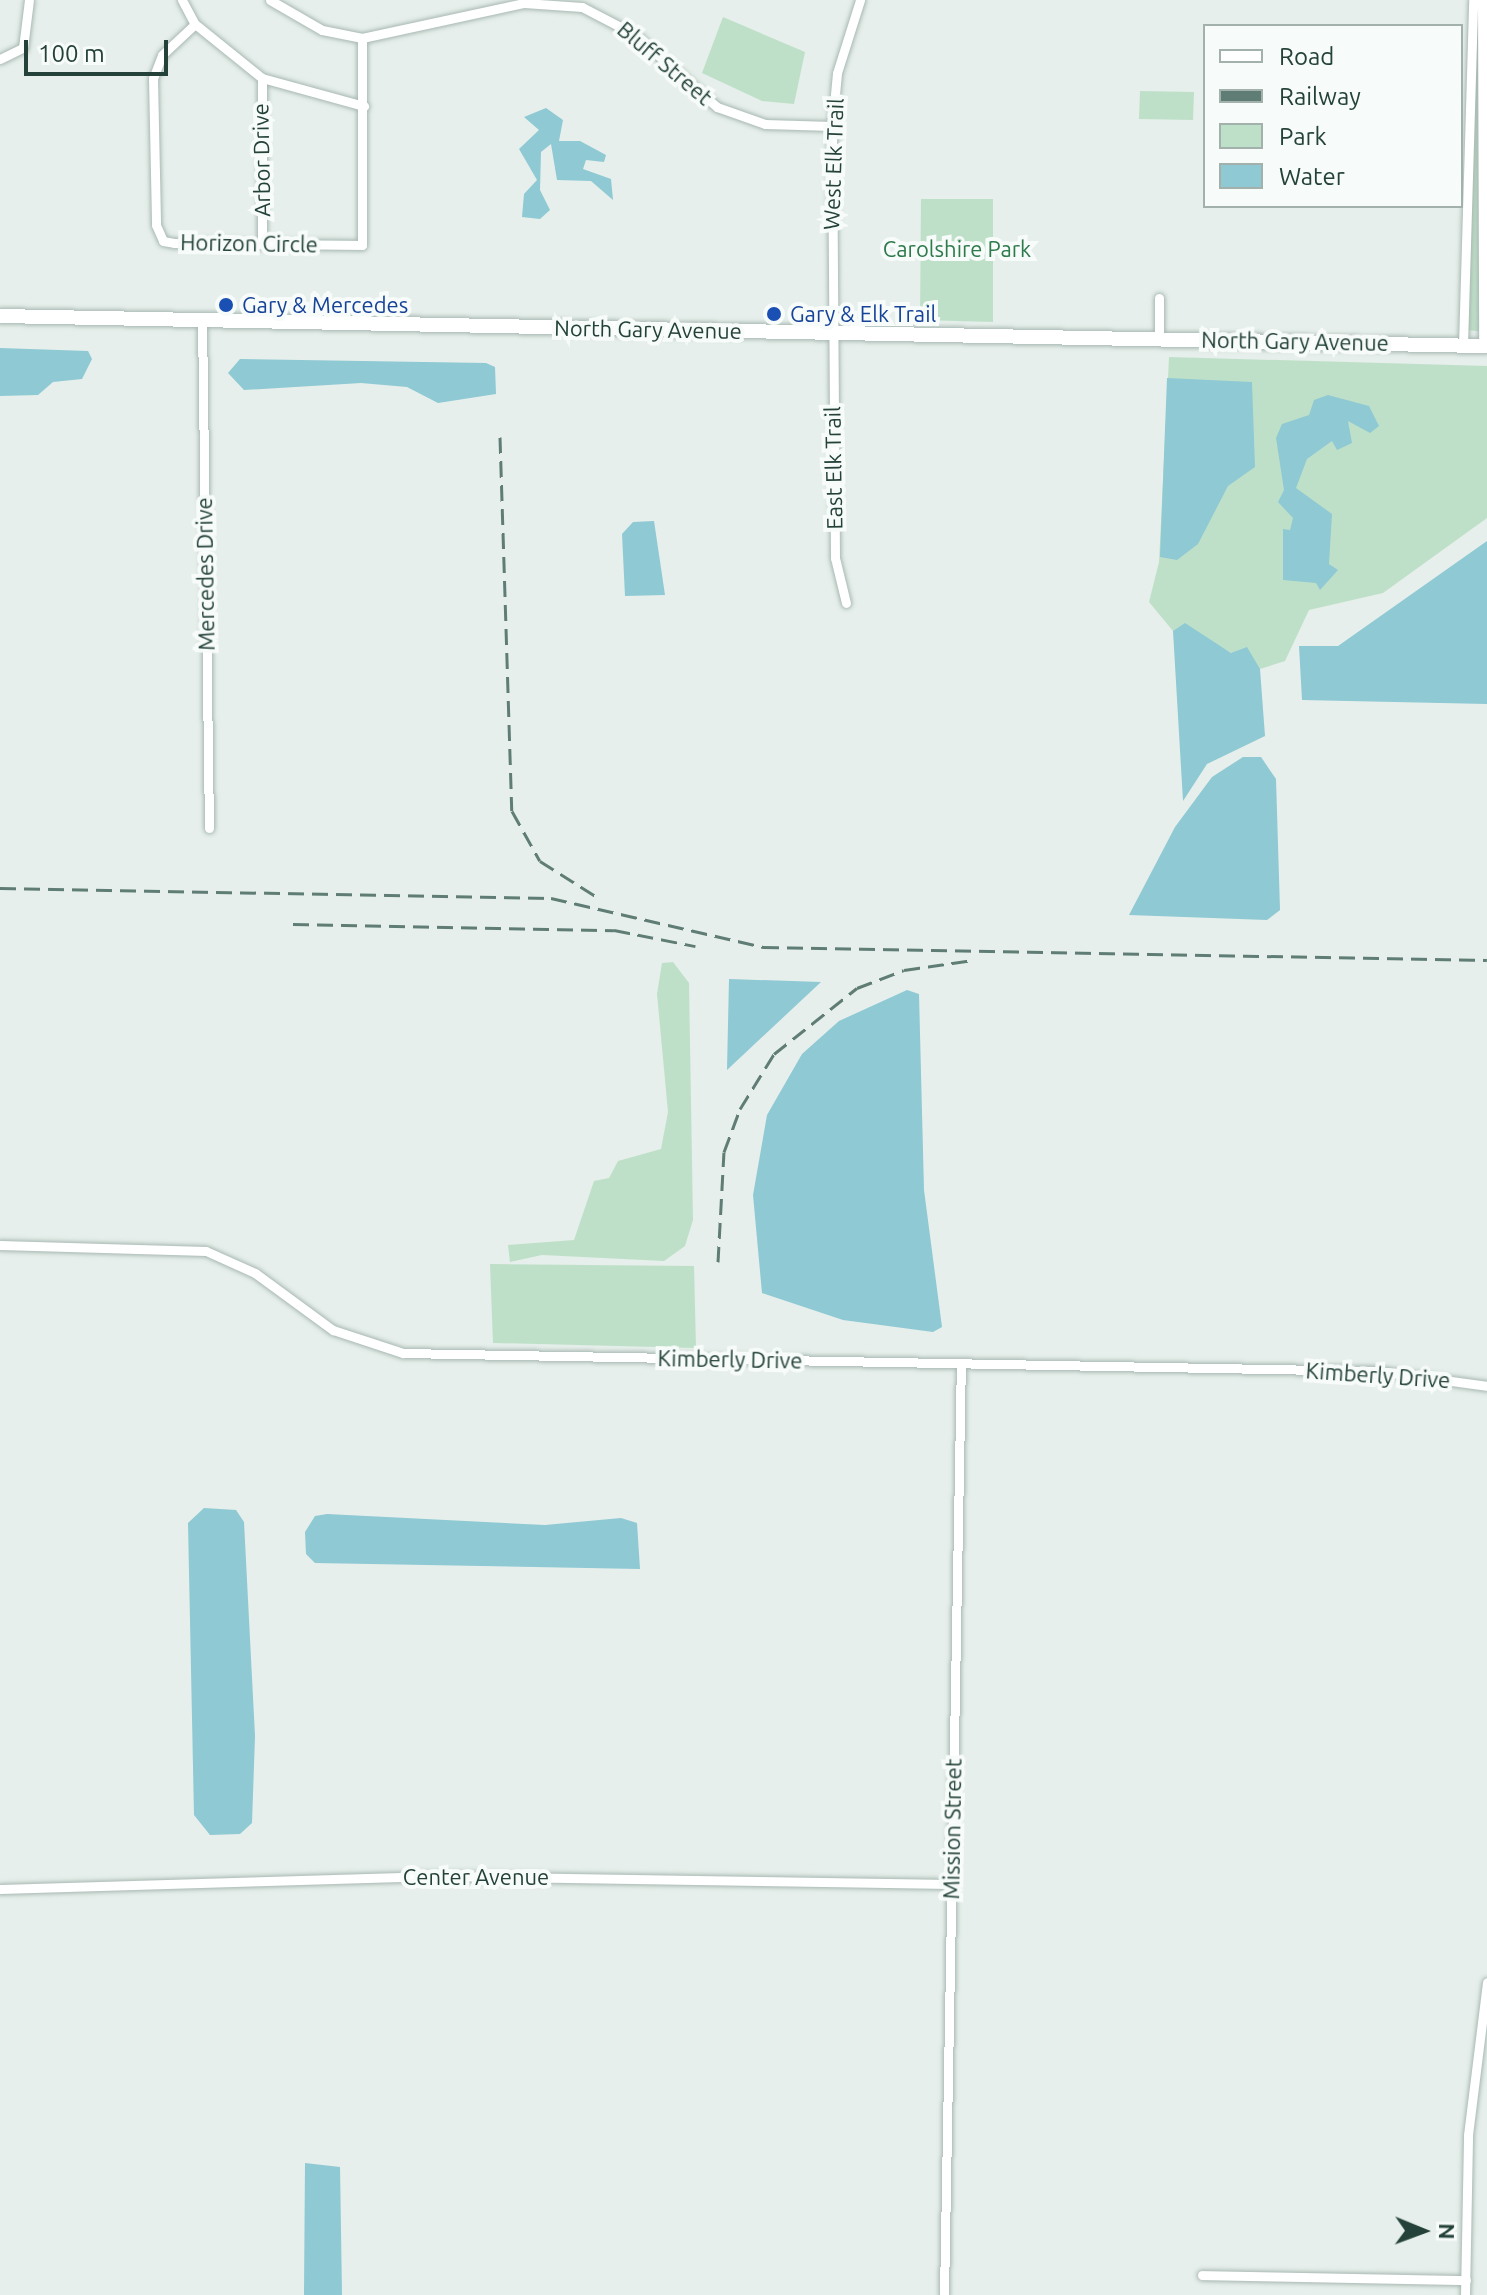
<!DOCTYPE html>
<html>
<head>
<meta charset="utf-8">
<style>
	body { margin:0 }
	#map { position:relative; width:1487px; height:2295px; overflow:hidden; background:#e6efeb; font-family:Ubuntu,sans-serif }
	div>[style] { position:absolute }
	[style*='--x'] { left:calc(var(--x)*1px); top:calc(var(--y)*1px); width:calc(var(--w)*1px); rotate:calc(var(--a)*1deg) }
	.green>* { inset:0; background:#bfe0c8 }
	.water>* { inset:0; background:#8ec9d4 }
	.roads { filter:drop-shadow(0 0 2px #a8b8b2) drop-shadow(0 0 2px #a8b8b2) }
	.street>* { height:9px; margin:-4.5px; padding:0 4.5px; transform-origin:4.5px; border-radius:4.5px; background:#fff }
	.secondary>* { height:14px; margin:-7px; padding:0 7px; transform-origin:7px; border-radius:7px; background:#fff }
	.rail>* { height:3px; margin-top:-1.5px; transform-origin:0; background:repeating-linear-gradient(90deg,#5f7d75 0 16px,transparent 0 24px) }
	.dots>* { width:22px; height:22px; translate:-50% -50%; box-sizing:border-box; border:4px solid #f7fbf9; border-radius:50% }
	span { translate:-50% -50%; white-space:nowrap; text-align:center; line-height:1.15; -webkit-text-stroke:8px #f7fbf9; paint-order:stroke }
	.street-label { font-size:22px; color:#24423a }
	.park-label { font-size:22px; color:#2d7a4b }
	.transit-label { font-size:22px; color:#164399 }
	.left { translate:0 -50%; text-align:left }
	.legend { position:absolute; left:1203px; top:24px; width:260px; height:184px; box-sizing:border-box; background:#f7fbf9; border:2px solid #a3b1ad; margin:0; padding:10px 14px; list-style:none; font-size:24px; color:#24423a }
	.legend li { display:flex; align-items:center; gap:16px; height:40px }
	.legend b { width:40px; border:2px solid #a3b1ad }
	.north { position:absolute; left:1383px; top:2191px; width:80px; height:80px; -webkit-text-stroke:6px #f7fbf9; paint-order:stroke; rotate:91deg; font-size:22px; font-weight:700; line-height:32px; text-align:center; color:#24423a }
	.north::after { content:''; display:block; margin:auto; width:28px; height:36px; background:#24423a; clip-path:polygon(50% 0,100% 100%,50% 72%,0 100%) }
	.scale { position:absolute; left:24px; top:40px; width:144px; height:36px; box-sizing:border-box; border:4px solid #24423a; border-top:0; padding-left:10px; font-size:24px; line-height:28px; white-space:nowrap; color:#24423a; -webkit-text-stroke:6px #f7fbf9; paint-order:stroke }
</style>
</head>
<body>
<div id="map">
	<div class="green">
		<i style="clip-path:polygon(1474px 0,1487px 0,1487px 332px,1466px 330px)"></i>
		<i style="clip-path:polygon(723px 17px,805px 52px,794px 104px,762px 101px,702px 73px)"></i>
		<i style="clip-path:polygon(1140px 91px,1194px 92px,1193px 120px,1139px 119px)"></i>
		<i style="clip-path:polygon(921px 199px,993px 199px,993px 322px,920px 320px)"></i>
		<i style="clip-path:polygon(1169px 357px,1487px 366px,1487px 518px,1383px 593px,1309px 610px,1285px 661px,1260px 669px,1205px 638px,1173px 631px,1149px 602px,1159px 562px)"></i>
		<i style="clip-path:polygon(673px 962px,689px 983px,693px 1220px,685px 1246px,664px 1261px,542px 1255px,510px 1262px,508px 1245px,574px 1240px,594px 1181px,609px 1178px,618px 1161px,661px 1149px,668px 1112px,657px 994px,662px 963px)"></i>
		<i style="clip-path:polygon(490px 1264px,694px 1266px,696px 1348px,493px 1343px)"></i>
	</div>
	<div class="water">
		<i style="clip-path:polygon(546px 108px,563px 120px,559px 141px,580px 141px,606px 155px,604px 162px,586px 160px,583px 169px,611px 179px,613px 200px,591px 181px,557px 180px,551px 144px,541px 152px,540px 190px,550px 210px,540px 219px,522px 217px,524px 194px,537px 180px,519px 149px,539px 130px,524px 117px)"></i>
		<i style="clip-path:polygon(0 348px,88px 351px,92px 359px,82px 379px,53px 382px,38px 395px,0 396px)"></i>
		<i style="clip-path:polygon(240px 359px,486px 363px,495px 367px,496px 394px,438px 403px,407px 387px,361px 383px,244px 390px,228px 373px)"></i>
		<i style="clip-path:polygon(1167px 378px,1252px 382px,1255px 467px,1228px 486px,1198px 544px,1177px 560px,1160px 557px)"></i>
		<i style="clip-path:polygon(1328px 395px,1369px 406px,1379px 426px,1370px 433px,1348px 421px,1352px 443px,1337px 450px,1332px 441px,1307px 459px,1296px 488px,1332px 514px,1329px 564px,1338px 570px,1320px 590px,1316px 583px,1283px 580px,1283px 529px,1290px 530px,1293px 518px,1278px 502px,1284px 490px,1276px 438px,1282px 424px,1309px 415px,1314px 400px)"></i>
		<i style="clip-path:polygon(654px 521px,665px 595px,625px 596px,622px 534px,633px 522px)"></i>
		<i style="clip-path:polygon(1487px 541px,1487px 704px,1302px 700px,1299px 646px,1338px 646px)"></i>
		<i style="clip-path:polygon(1185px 623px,1231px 653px,1247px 647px,1260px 669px,1265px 736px,1207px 764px,1183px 801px,1173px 631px)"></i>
		<i style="clip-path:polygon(1243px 757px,1261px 757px,1276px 779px,1280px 910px,1267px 920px,1129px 915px,1175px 827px,1212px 777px)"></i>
		<i style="clip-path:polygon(729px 979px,821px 982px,727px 1070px)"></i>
		<i style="clip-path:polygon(907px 990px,919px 994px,924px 1190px,942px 1327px,933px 1332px,843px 1320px,762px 1293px,753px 1195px,767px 1115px,802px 1054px,839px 1021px)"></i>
		<i style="clip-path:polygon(204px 1508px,236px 1510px,244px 1522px,255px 1736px,252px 1823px,240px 1834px,210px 1835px,194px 1815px,188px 1523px)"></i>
		<i style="clip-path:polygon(327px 1514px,545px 1525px,621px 1518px,637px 1523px,640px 1569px,315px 1563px,306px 1554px,305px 1532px,315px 1516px)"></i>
		<i style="clip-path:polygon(305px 2163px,340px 2167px,342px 2295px,304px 2295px)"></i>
	</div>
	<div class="roads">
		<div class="street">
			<i style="--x:182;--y:0;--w:27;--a:62"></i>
			<i style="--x:195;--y:24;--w:86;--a:38.9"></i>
			<i style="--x:262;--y:78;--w:106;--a:15.4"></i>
			<i style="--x:270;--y:0;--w:60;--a:30"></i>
			<i style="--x:322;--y:30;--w:41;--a:11.3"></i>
			<i style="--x:362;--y:38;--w:166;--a:-12.2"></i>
			<i style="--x:524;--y:3;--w:58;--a:3.9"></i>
			<i style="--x:582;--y:7;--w:59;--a:27.4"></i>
			<i style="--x:634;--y:34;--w:111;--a:41.3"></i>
			<i style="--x:717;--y:107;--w:51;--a:19.5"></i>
			<i style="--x:765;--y:124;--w:67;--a:1.7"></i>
			<i style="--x:1482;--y:0;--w:346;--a:89.8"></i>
			<i style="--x:195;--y:24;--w:45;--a:136.8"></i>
			<i style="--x:162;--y:55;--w:25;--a:111"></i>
			<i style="--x:153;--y:78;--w:147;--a:88.8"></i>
			<i style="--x:156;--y:225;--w:17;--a:66"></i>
			<i style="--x:163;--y:241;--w:11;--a:10"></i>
			<i style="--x:174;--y:243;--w:188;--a:0.6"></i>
			<i style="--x:362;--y:245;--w:207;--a:-90"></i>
			<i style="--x:0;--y:59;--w:25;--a:-26"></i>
			<i style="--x:23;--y:48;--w:48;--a:-82.9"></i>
			<i style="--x:262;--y:243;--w:165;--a:-90"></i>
			<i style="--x:202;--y:320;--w:508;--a:89.21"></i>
			<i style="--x:1159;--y:339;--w:41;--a:-90"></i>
			<i style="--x:1463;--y:345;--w:345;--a:-88.3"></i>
			<i style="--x:846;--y:603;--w:46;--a:-103.7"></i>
			<i style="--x:835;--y:558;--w:432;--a:-90.4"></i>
			<i style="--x:832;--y:126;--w:53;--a:-84.6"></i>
			<i style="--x:837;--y:73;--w:77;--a:-72.5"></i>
			<i style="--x:0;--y:1245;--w:206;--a:1.7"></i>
			<i style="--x:206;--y:1251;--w:54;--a:24.2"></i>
			<i style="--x:255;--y:1273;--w:97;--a:36.2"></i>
			<i style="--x:333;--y:1330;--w:74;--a:18.2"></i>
			<i style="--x:403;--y:1353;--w:975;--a:1.06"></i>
			<i style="--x:1378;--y:1371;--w:110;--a:7.8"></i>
			<i style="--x:0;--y:1889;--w:443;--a:-1.7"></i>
			<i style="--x:443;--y:1876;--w:508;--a:0.9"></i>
			<i style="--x:1202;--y:2275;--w:264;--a:1.1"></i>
			<i style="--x:944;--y:2295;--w:932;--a:-88.96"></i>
			<i style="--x:1465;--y:2295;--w:160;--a:-88.9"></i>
			<i style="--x:1468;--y:2135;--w:154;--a:-82.9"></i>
		</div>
		<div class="secondary">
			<i style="--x:0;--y:316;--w:1487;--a:1.16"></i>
		</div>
	</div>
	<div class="rail">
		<i style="--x:500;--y:437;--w:374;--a:88.2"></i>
		<i style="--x:512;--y:811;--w:57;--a:60.8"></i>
		<i style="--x:540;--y:861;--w:67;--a:32.3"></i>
		<i style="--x:0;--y:888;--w:551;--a:1.04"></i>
		<i style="--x:551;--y:898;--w:218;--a:13"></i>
		<i style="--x:763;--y:947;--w:724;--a:1.03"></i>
		<i style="--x:293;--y:924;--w:321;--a:1.1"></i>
		<i style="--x:614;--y:930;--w:83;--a:11.2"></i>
		<i style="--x:718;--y:1262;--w:110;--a:-86.9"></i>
		<i style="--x:724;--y:1152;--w:46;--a:-69.6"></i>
		<i style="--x:740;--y:1109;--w:65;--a:-58.3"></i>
		<i style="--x:774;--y:1054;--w:106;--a:-38.5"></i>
		<i style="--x:857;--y:988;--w:50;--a:-21"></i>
		<i style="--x:904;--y:970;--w:70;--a:-8.2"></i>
	</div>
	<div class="dots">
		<i style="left:226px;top:305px;background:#1a4fb4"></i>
		<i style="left:774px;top:314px;background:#1a4fb4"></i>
	</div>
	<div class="street-label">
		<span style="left:665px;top:63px;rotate:40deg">Bluff Street</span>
		<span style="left:261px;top:160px;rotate:-91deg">Arbor Drive</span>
		<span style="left:833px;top:164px;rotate:-88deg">West Elk Trail</span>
		<span style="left:249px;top:243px;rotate:1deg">Horizon Circle</span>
		<span style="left:648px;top:329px;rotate:1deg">North Gary Avenue</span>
		<span style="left:1295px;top:341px;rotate:1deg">North Gary Avenue</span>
		<span style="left:833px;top:468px;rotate:-91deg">East Elk Trail</span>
		<span style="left:205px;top:574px;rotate:-91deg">Mercedes Drive</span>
		<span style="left:730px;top:1359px;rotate:1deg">Kimberly Drive</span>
		<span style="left:1378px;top:1375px;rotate:4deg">Kimberly Drive</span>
		<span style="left:952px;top:1829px;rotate:-89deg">Mission Street</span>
		<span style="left:476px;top:1877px">Center Avenue</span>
	</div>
	<div class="park-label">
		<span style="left:957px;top:249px">Carolshire Park</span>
	</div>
	<div class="transit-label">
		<span class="left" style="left:242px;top:305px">Gary &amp; Mercedes</span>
		<span class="left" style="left:790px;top:314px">Gary &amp; Elk Trail</span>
	</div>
	<ul class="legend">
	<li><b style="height:10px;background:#fff"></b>Road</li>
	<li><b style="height:10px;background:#5f7d75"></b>Railway</li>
	<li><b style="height:22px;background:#bfe0c8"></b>Park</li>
	<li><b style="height:22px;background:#8ec9d4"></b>Water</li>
	</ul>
	<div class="north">N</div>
	<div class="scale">100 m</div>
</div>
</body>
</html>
